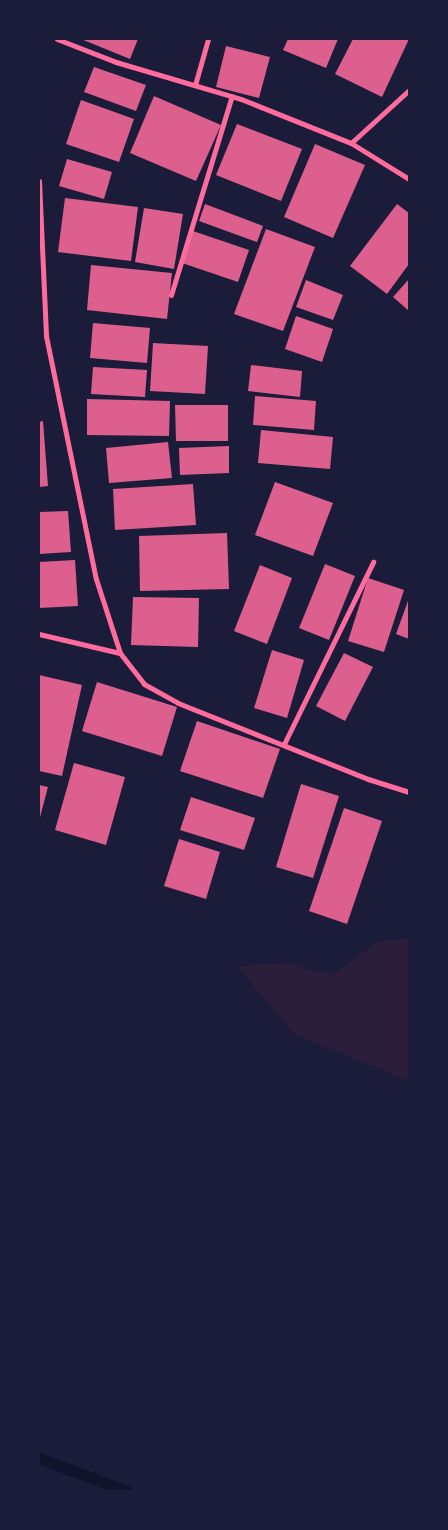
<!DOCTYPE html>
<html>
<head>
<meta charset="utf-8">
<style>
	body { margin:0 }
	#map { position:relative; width:448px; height:1530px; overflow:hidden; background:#1b1b3a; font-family:Arial,sans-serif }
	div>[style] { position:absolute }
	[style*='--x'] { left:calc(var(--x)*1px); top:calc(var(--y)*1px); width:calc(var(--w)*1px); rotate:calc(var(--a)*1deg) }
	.green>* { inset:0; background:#2a1e3b }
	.stream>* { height:11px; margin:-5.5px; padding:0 5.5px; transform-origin:5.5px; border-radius:5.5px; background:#12122b }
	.building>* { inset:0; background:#dd5f8e }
	.minor>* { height:5px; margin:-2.5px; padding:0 2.5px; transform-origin:2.5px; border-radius:2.5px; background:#ff6b9d }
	span { translate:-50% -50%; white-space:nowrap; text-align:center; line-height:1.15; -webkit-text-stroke:4.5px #1b1b3a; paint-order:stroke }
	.frame { position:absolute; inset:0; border:40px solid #1b1b3a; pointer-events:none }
</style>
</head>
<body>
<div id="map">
	<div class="green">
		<i style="clip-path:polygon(409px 938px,409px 1081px,294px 1034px,237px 966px,286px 963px,332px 975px,377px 942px)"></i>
	</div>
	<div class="stream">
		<i style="--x:39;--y:1458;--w:94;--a:20.6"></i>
	</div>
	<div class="building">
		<i style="clip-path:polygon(81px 39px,138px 39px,130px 59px)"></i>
		<i style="clip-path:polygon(288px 39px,338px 39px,326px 68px,283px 50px)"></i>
		<i style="clip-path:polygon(353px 39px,409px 39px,382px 97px,335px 74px)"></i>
		<i style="clip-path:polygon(226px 46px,270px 57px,259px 98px,216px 87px)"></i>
		<i style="clip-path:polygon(94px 67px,146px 85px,136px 111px,84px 92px)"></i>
		<i style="clip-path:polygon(154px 96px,221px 125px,196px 181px,130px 153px)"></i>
		<i style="clip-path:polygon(81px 100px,134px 119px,119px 162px,66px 144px)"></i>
		<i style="clip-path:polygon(237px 124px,302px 149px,281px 201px,216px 175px)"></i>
		<i style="clip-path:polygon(315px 144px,365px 165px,333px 238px,284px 217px)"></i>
		<i style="clip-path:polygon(67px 159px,112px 172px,104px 199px,59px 186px)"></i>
		<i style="clip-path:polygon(65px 198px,138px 207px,131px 261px,58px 252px)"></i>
		<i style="clip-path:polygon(205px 204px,263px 226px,257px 242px,199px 221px)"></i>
		<i style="clip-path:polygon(397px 204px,409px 213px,409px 264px,387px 294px,350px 266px)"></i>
		<i style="clip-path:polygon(144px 208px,183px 214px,174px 269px,135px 262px)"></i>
		<i style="clip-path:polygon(266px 229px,315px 247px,283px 331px,234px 314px)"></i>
		<i style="clip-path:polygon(193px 231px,249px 250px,238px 282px,182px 263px)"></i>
		<i style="clip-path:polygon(91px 265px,172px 273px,167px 319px,87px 310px)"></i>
		<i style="clip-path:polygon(409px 279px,409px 311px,393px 297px)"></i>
		<i style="clip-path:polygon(306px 280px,343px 295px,333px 320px,296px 307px)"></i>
		<i style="clip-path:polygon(296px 316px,333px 329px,322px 362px,285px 349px)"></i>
		<i style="clip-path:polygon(93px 323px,150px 328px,147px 363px,90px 358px)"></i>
		<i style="clip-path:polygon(153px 343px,208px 346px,205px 394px,150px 391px)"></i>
		<i style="clip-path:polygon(251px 365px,302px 371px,300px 397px,248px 391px)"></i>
		<i style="clip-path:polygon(93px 367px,147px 370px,145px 397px,91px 394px)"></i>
		<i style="clip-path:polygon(255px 396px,316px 401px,314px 430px,253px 425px)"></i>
		<i style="clip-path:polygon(87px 399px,170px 401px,169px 436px,87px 435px)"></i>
		<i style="clip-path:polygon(175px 405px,228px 405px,228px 441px,176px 441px)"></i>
		<i style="clip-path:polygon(43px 421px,48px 486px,39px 487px,39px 422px)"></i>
		<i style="clip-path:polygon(261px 430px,333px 437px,330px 469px,258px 463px)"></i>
		<i style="clip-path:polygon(168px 442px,172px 478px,109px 483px,106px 448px)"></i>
		<i style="clip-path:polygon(229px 446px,229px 473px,180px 475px,179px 448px)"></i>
		<i style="clip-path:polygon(275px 482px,333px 503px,313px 556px,255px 535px)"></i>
		<i style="clip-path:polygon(193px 484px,196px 525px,115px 530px,113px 489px)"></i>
		<i style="clip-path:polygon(68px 511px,71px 552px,39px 554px,39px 512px)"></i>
		<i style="clip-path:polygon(227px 533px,229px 589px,140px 591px,139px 536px)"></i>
		<i style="clip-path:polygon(75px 560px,78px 606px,39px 608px,39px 562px)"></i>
		<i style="clip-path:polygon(325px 564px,355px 576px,329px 640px,299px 628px)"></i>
		<i style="clip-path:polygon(260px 565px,292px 578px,267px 644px,234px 631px)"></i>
		<i style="clip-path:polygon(368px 578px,404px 590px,384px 652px,348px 641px)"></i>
		<i style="clip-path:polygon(133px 597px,199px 598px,198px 647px,131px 645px)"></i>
		<i style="clip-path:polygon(409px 598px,409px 639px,396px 634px)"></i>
		<i style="clip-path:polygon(272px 650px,304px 660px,287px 718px,254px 708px)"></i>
		<i style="clip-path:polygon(344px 653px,373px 667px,345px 721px,316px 706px)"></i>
		<i style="clip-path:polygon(39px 675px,82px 685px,62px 776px,39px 771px)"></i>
		<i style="clip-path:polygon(97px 682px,177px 707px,162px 756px,82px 731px)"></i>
		<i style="clip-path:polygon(197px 721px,280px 749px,263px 798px,180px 771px)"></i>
		<i style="clip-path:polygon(74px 763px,125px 777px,106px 845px,55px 830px)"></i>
		<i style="clip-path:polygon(301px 784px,339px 796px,313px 878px,276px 867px)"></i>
		<i style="clip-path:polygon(39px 785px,48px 787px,39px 821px)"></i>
		<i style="clip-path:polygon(191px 797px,255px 818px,244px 850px,180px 830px)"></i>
		<i style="clip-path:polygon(344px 808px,382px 821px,347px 924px,309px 911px)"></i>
		<i style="clip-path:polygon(179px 839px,220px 852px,206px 899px,164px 886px)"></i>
	</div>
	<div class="minor">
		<i style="--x:57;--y:39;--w:63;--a:21.3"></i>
		<i style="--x:116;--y:62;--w:130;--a:16.5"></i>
		<i style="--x:241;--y:99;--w:118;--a:21.8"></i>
		<i style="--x:351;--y:143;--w:68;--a:31.8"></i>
		<i style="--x:195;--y:85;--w:48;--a:-74.2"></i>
		<i style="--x:351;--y:143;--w:79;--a:-42.4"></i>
		<i style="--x:39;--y:181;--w:155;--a:87.4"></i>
		<i style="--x:46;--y:336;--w:248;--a:78.4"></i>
		<i style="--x:96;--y:579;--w:78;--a:72"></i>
		<i style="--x:120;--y:653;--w:39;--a:52"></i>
		<i style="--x:144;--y:684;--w:39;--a:29"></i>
		<i style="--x:178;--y:703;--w:205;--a:21.8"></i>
		<i style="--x:368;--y:779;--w:43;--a:17.6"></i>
		<i style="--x:171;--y:295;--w:208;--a:-73"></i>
		<i style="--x:39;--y:634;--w:83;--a:13.2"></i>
		<i style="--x:284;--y:744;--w:203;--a:-63.9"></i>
	</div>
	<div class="frame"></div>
</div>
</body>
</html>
